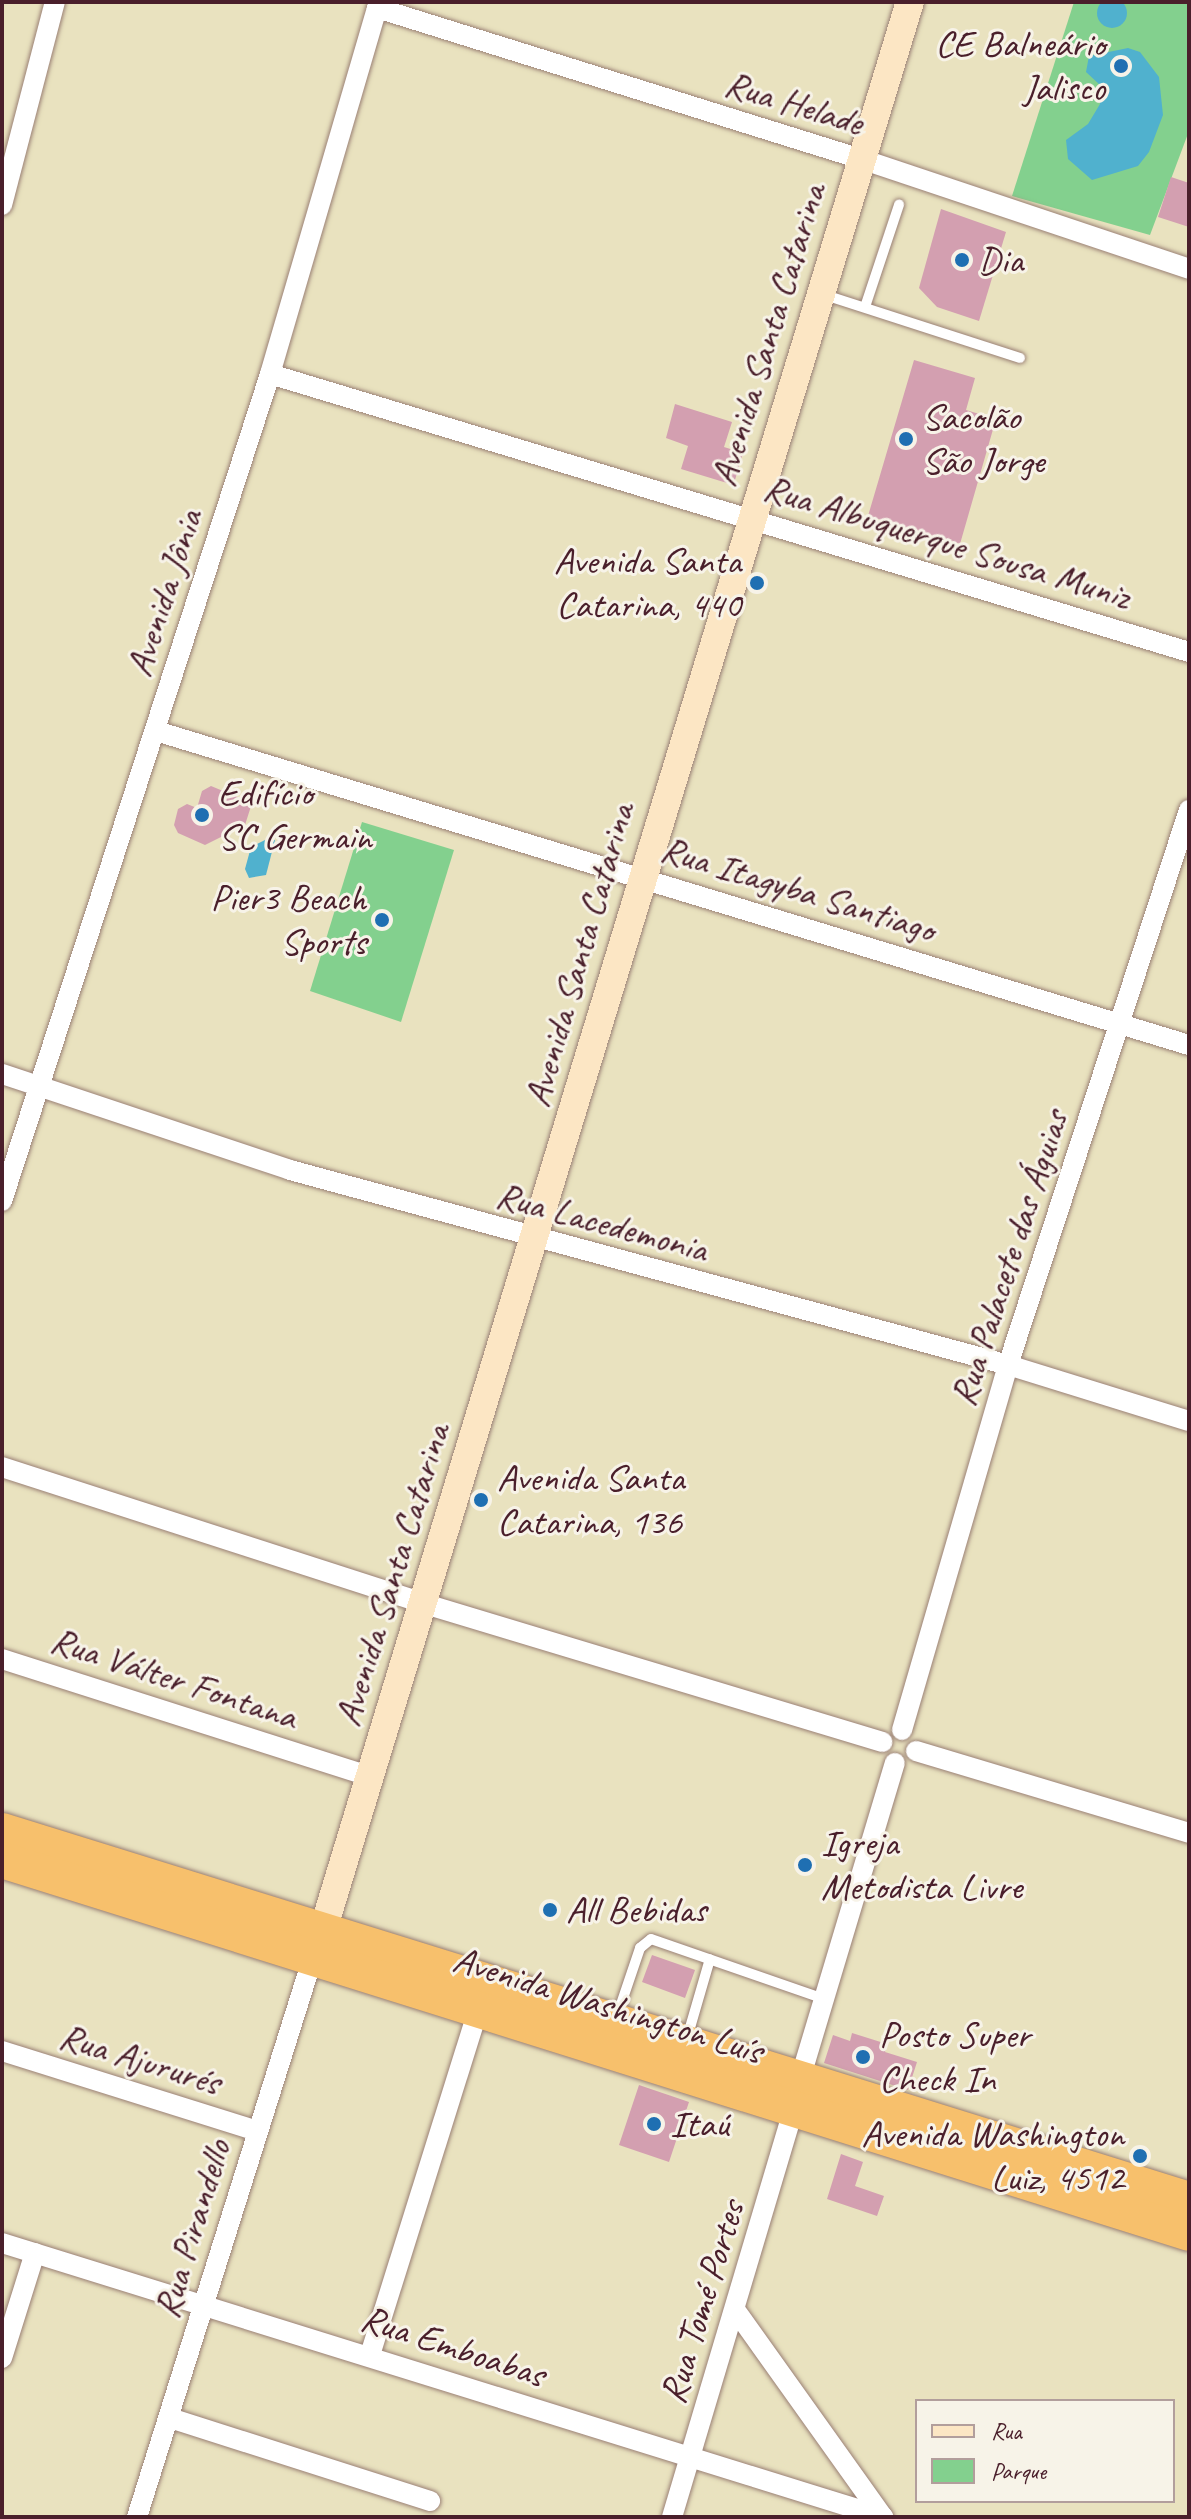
<!DOCTYPE html>
<html>
<head>
<meta charset="utf-8">
<style>
	body { margin:0 }
	#map { position:relative; width:1191px; height:2519px; overflow:hidden; background:#e9e2bf; font-family:Caveat,sans-serif }
	div>[style] { position:absolute }
	[style*='--x'] { left:calc(var(--x)*1px); top:calc(var(--y)*1px); width:calc(var(--w)*1px); rotate:calc(var(--a)*1deg) }
	.green>* { inset:0; background:#83d08e }
	.water>* { inset:0; background:#50b1ce }
	.round { border-radius:50% }
	.building>* { inset:0; background:#d39fb0 }
	.roads { filter:drop-shadow(0 0 2px #9a8075) drop-shadow(0 0 2px #9a8075) }
	.lane>* { height:10px; margin:-5px; padding:0 5px; transform-origin:5px; border-radius:5px; background:#fff }
	.street>* { height:20px; margin:-10px; padding:0 10px; transform-origin:10px; border-radius:10px; background:#fff }
	.secondary>* { height:28px; margin:-14px; padding:0 14px; transform-origin:14px; border-radius:14px; background:#fce6c4 }
	.highway>* { height:36px; margin:-18px; padding:0 18px; transform-origin:18px; border-radius:18px; background:#f7c06c }
	.dots>* { width:22px; height:22px; translate:-50% -50%; box-sizing:border-box; border:4px solid #f7f3e8; border-radius:50% }
	span { translate:-50% -50%; white-space:nowrap; text-align:center; line-height:1.15; -webkit-text-stroke:6px #f7f3e8; paint-order:stroke }
	.poi-label { font-size:38px; color:#4a1f2b }
	.right { translate:-100% -50%; text-align:right }
	.left { translate:0 -50%; text-align:left }
	.street-label { font-size:38px; color:#4a1f2b }
	.frame { position:absolute; inset:0; border:4px solid #4a1f2b; pointer-events:none }
	.legend { position:absolute; left:915px; top:2399px; width:260px; height:104px; box-sizing:border-box; background:#f7f3e8; border:2px solid #b29e9c; margin:0; padding:10px 14px; list-style:none; font-size:24px; color:#4a1f2b }
	.legend li { display:flex; align-items:center; gap:16px; height:40px }
	.legend b { width:40px; border:2px solid #b29e9c }
</style>
</head>
<body>
<div id="map">
	<div class="green">
		<i style="clip-path:polygon(1074px 2px,1189px 2px,1189px 131px,1150px 235px,1012px 196px)"></i>
		<i style="clip-path:polygon(362px 822px,454px 850px,401px 1022px,310px 991px)"></i>
	</div>
	<div class="water">
		<i class="round" style="left:1097px;top:-2px;width:30px;height:30px"></i>
		<i style="clip-path:polygon(1128px 48px,1140px 52px,1159px 77px,1163px 115px,1149px 152px,1138px 166px,1092px 180px,1068px 159px,1066px 140px,1088px 124px,1100px 104px,1100px 85px,1086px 72px,1089px 56px)"></i>
		<i style="clip-path:polygon(269px 838px,275px 840px,266px 875px,249px 878px,245px 869px,251px 847px)"></i>
	</div>
	<div class="building">
		<i style="clip-path:polygon(1171px 177px,1189px 183px,1189px 227px,1158px 217px)"></i>
		<i style="clip-path:polygon(941px 209px,1006px 232px,979px 321px,937px 307px,919px 288px)"></i>
		<i style="clip-path:polygon(914px 360px,975px 378px,966px 410px,996px 419px,960px 544px,868px 516px)"></i>
		<i style="clip-path:polygon(675px 404px,732px 422px,724px 447px,743px 453px,735px 480px,727px 483px,681px 469px,688px 446px,666px 438px)"></i>
		<i style="clip-path:polygon(211px 786px,252px 803px,245px 825px,205px 845px,178px 833px,174px 825px,178px 809px,187px 804px,197px 808px,202px 791px)"></i>
		<i style="clip-path:polygon(652px 1955px,695px 1970px,685px 1998px,642px 1982px)"></i>
		<i style="clip-path:polygon(852px 2033px,887px 2044px,885px 2052px,917px 2062px,908px 2090px,824px 2063px,833px 2035px,850px 2041px)"></i>
		<i style="clip-path:polygon(639px 2085px,689px 2102px,669px 2162px,619px 2145px)"></i>
		<i style="clip-path:polygon(841px 2154px,863px 2162px,855px 2186px,884px 2196px,877px 2216px,827px 2199px)"></i>
	</div>
	<div class="roads">
		<div class="lane">
			<i style="--x:822;--y:294;--w:208;--a:17.9"></i>
			<i style="--x:865;--y:307;--w:108;--a:-71.6"></i>
			<i style="--x:617;--y:2016;--w:72;--a:-71.3"></i>
			<i style="--x:640;--y:1948;--w:14;--a:-39"></i>
			<i style="--x:651;--y:1939;--w:183;--a:19.1"></i>
			<i style="--x:687;--y:2038;--w:82;--a:-73.8"></i>
		</div>
		<div class="street">
			<i style="--x:377;--y:8;--w:507;--a:17.33"></i>
			<i style="--x:861;--y:159;--w:346;--a:18.5"></i>
			<i style="--x:2;--y:205;--w:210;--a:-75.4"></i>
			<i style="--x:270;--y:374;--w:960;--a:16.83"></i>
			<i style="--x:156;--y:731;--w:1080;--a:16.91"></i>
			<i style="--x:2;--y:1074;--w:304;--a:18.4"></i>
			<i style="--x:290;--y:1170;--w:744;--a:15.19"></i>
			<i style="--x:1008;--y:1365;--w:189;--a:17.2"></i>
			<i style="--x:2;--y:1201;--w:869;--a:-72.04"></i>
			<i style="--x:270;--y:374;--w:388;--a:-73.7"></i>
			<i style="--x:2;--y:1467;--w:441;--a:17.9"></i>
			<i style="--x:422;--y:1603;--w:481;--a:16.8"></i>
			<i style="--x:2;--y:1659;--w:388;--a:17.7"></i>
			<i style="--x:902;--y:1730;--w:380;--a:-73.8"></i>
			<i style="--x:1008;--y:1365;--w:584;--a:-71.94"></i>
			<i style="--x:916;--y:1751;--w:285;--a:16.7"></i>
			<i style="--x:2;--y:2051;--w:268;--a:17.4"></i>
			<i style="--x:800;--y:2079;--w:330;--a:-73.3"></i>
			<i style="--x:2;--y:2243;--w:923;--a:17.28"></i>
			<i style="--x:736;--y:2311;--w:253;--a:54.5"></i>
			<i style="--x:370;--y:2355;--w:362;--a:-72.6"></i>
			<i style="--x:2;--y:2358;--w:110;--a:-72.6"></i>
			<i style="--x:170;--y:2418;--w:273;--a:17.7"></i>
			<i style="--x:137;--y:2517;--w:584;--a:-72.56"></i>
			<i style="--x:672;--y:2517;--w:430;--a:-73.4"></i>
		</div>
		<div class="secondary">
			<i style="--x:323;--y:1930;--w:2015;--a:-73.07"></i>
		</div>
		<div class="highway">
			<i style="--x:2;--y:1831;--w:1243;--a:17.27"></i>
			<i style="--x:2;--y:1860;--w:1244;--a:17.44"></i>
		</div>
	</div>
	<div class="dots">
		<i style="left:1121px;top:66px;background:#1f6fb2"></i>
		<i style="left:962px;top:260px;background:#1f6fb2"></i>
		<i style="left:906px;top:439px;background:#1f6fb2"></i>
		<i style="left:757px;top:583px;background:#1f6fb2"></i>
		<i style="left:202px;top:815px;background:#1f6fb2"></i>
		<i style="left:382px;top:920px;background:#1f6fb2"></i>
		<i style="left:481px;top:1500px;background:#1f6fb2"></i>
		<i style="left:805px;top:1865px;background:#1f6fb2"></i>
		<i style="left:550px;top:1910px;background:#1f6fb2"></i>
		<i style="left:863px;top:2057px;background:#1f6fb2"></i>
		<i style="left:654px;top:2124px;background:#1f6fb2"></i>
		<i style="left:1140px;top:2156px;background:#1f6fb2"></i>
	</div>
	<div class="poi-label">
		<span class="right" style="left:1105px;top:66px">CE Balneário<br>Jalisco</span>
		<span class="left" style="left:978px;top:260px">Dia</span>
		<span class="left" style="left:922px;top:439px">Sacolão<br>São Jorge</span>
		<span class="right" style="left:741px;top:583px">Avenida Santa<br>Catarina, 440</span>
		<span class="left" style="left:218px;top:815px">Edifício<br>SC Germain</span>
		<span class="right" style="left:366px;top:920px">Pier3 Beach<br>Sports</span>
		<span class="left" style="left:497px;top:1500px">Avenida Santa<br>Catarina, 136</span>
		<span class="left" style="left:821px;top:1865px">Igreja<br>Metodista Livre</span>
		<span class="left" style="left:566px;top:1910px">All Bebidas</span>
		<span class="left" style="left:879px;top:2057px">Posto Super<br>Check In</span>
		<span class="left" style="left:670px;top:2124px">Itaú</span>
		<span class="right" style="left:1124px;top:2156px">Avenida Washington<br>Luiz, 4512</span>
	</div>
	<div class="street-label">
		<span style="left:794px;top:103px;rotate:17deg">Rua Helade</span>
		<span style="left:768px;top:335px;rotate:-73deg">Avenida Santa Catarina</span>
		<span style="left:947px;top:542px;rotate:17deg">Rua Albuquerque Sousa Muniz</span>
		<span style="left:164px;top:593px;rotate:-72deg">Avenida Jônia</span>
		<span style="left:798px;top:889px;rotate:17deg">Rua Itagyba Santiago</span>
		<span style="left:579px;top:955px;rotate:-74deg">Avenida Santa Catarina</span>
		<span style="left:602px;top:1222px;rotate:15deg">Rua Lacedemonia</span>
		<span style="left:1009px;top:1258px;rotate:-72deg">Rua Palacete das Águias</span>
		<span style="left:392px;top:1575px;rotate:-73deg">Avenida Santa Catarina</span>
		<span style="left:174px;top:1678px;rotate:18deg">Rua Válter Fontana</span>
		<span style="left:608px;top:2005px;rotate:17deg">Avenida Washington Luís</span>
		<span style="left:140px;top:2059px;rotate:17deg">Rua Ajururés</span>
		<span style="left:192px;top:2229px;rotate:-73deg">Rua Pirandello</span>
		<span style="left:702px;top:2302px;rotate:-73deg">Rua Tomé Portes</span>
		<span style="left:453px;top:2346px;rotate:18deg">Rua Emboabas</span>
	</div>
	<div class="frame"></div>
	<ul class="legend">
	<li><b style="height:10px;background:#fce6c4"></b>Rua</li>
	<li><b style="height:22px;background:#83d08e"></b>Parque</li>
	</ul>
</div>
</body>
</html>
